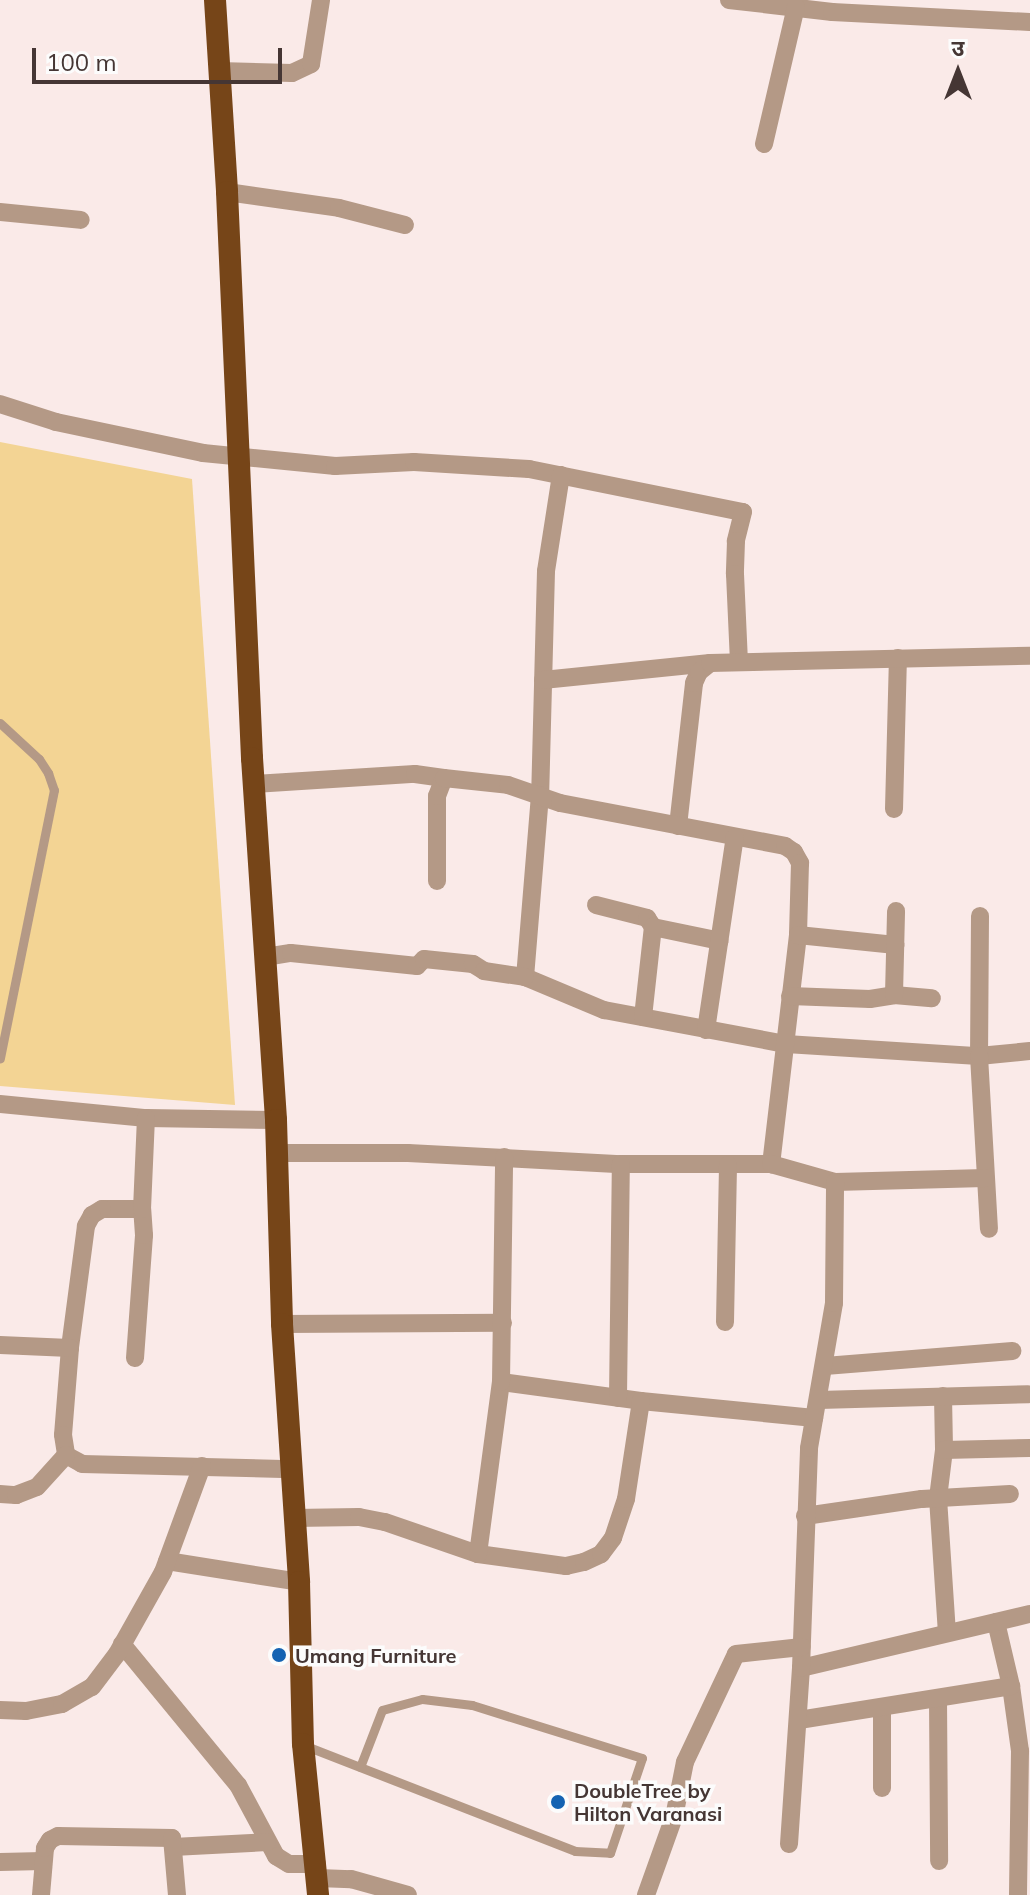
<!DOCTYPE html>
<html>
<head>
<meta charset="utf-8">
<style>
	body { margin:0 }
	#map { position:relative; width:1030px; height:1895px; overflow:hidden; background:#faeae8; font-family:Mulish,"Noto Sans Devanagari",sans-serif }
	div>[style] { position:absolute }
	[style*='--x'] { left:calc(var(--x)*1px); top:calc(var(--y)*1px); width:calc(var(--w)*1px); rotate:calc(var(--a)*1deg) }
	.green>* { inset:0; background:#f3d494 }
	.service>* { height:9px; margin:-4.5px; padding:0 4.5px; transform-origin:4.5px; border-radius:4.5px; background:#b49986 }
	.minor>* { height:18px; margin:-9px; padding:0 9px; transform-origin:9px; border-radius:9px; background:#b49986 }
	.trunk>* { height:22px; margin:-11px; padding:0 11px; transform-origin:11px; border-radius:11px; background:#764518 }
	.dots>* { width:22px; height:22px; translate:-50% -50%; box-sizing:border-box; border:4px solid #fcfcfc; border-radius:50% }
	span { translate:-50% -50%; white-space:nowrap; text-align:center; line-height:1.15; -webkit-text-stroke:7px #fcfcfc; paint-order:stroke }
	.poi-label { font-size:20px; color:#453634; font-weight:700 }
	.left { translate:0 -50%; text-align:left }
	.north { position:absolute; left:918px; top:32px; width:80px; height:80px; -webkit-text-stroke:6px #fcfcfc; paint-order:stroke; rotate:0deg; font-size:22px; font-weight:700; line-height:32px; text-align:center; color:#453634 }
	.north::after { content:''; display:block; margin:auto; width:28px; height:36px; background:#453634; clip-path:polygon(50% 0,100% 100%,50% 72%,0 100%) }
	.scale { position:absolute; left:32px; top:48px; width:250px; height:36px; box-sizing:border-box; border:4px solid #453634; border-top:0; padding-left:10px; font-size:24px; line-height:28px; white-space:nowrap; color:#453634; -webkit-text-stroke:6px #fcfcfc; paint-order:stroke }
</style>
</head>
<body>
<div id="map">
	<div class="green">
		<i style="clip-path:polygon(0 442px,192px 479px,235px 1105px,0 1086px)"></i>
	</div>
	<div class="service">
		<i style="--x:0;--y:723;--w:53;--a:42.7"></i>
		<i style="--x:39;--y:759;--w:17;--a:57"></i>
		<i style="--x:48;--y:773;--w:18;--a:71"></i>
		<i style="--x:54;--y:790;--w:274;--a:101.4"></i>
		<i style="--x:306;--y:1746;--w:289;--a:21.3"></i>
		<i style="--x:575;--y:1851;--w:35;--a:3"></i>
		<i style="--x:610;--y:1853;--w:100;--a:-71.4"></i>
		<i style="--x:642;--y:1758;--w:178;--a:-162.7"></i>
		<i style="--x:472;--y:1705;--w:50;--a:-173.2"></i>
		<i style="--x:422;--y:1699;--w:41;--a:164.6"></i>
		<i style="--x:382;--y:1710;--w:61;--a:111.1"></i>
	</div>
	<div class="minor">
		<i style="--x:729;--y:0;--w:104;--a:6.6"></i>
		<i style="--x:832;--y:12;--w:198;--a:2.9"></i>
		<i style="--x:219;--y:71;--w:73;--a:1.6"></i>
		<i style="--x:292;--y:73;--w:21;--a:-25"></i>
		<i style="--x:311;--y:64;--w:65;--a:-81.1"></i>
		<i style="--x:764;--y:144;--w:141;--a:-76.9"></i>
		<i style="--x:227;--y:192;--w:113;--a:8.1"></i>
		<i style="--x:339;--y:208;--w:68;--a:14.4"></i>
		<i style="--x:0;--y:212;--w:81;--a:5.6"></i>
		<i style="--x:0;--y:404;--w:59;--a:17.8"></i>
		<i style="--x:56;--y:422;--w:150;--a:11.9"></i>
		<i style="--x:203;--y:453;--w:133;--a:5.6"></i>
		<i style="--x:335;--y:466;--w:79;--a:-2.9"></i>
		<i style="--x:414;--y:462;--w:115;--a:3.5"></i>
		<i style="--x:529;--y:469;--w:218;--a:11.4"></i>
		<i style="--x:743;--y:512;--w:30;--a:104"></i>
		<i style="--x:736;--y:541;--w:33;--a:92"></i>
		<i style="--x:735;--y:574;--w:88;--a:87.4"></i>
		<i style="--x:561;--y:475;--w:97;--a:98.9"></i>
		<i style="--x:546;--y:571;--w:224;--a:91.5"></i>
		<i style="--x:540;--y:795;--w:183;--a:94.7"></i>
		<i style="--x:525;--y:977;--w:86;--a:22.7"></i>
		<i style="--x:604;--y:1010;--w:185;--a:10.6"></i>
		<i style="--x:786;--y:1044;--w:193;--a:3.6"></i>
		<i style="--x:979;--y:1056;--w:51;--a:-5.6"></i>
		<i style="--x:543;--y:680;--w:168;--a:-5.8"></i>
		<i style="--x:254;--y:784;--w:161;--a:-3.6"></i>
		<i style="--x:415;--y:774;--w:29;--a:8"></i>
		<i style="--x:894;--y:809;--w:151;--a:-88.5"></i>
		<i style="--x:678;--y:826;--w:144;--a:-83.6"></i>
		<i style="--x:694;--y:683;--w:12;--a:-66"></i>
		<i style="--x:699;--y:672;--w:14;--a:-39"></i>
		<i style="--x:710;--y:663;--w:320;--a:-1.3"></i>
		<i style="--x:437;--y:881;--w:85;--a:-90"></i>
		<i style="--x:437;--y:796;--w:19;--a:-69"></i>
		<i style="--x:444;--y:778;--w:64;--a:6.2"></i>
		<i style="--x:508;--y:785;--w:55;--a:19.1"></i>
		<i style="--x:560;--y:803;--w:229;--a:10.8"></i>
		<i style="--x:785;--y:846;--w:11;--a:34"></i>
		<i style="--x:794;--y:852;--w:13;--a:61"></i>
		<i style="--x:800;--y:863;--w:72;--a:91.6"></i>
		<i style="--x:798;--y:935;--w:231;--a:96.7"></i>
		<i style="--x:596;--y:905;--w:53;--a:14.3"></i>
		<i style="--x:647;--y:918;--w:11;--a:56"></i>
		<i style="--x:653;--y:927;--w:68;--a:11.8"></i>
		<i style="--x:980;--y:916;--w:140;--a:90.4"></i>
		<i style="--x:979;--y:1056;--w:173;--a:86.7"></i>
		<i style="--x:798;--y:935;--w:98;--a:5.9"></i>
		<i style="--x:265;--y:957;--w:26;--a:-9"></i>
		<i style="--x:291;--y:953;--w:127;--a:5.9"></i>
		<i style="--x:417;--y:966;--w:10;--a:-45"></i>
		<i style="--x:424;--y:959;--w:49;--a:5.8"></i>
		<i style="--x:473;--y:964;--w:13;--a:32"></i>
		<i style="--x:484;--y:971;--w:41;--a:8.3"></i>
		<i style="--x:894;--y:995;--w:38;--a:5"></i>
		<i style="--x:790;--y:996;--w:80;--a:2.1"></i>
		<i style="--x:870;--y:999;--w:24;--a:-9"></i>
		<i style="--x:894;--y:995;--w:84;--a:-88.6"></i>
		<i style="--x:643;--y:1017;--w:91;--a:-83.7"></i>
		<i style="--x:706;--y:1030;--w:195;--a:-81.5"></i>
		<i style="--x:0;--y:1104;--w:147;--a:5.5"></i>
		<i style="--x:146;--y:1118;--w:130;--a:0.9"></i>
		<i style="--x:276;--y:1153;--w:132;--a:0"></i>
		<i style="--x:408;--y:1153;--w:213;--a:3"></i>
		<i style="--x:621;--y:1164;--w:150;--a:0"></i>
		<i style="--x:771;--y:1164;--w:66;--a:15.7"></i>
		<i style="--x:835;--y:1182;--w:150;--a:-1.5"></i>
		<i style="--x:142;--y:1209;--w:40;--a:180"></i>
		<i style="--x:102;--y:1209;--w:12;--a:149"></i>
		<i style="--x:92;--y:1215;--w:13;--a:119"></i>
		<i style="--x:86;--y:1226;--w:123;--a:97.5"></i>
		<i style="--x:70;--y:1348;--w:87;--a:94.6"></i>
		<i style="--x:63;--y:1435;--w:20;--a:81"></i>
		<i style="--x:66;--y:1455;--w:18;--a:29"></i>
		<i style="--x:82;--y:1464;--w:210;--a:1.4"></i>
		<i style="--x:725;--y:1322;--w:157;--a:-88.9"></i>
		<i style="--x:282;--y:1324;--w:221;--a:-0.3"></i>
		<i style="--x:0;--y:1345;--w:70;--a:2.5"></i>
		<i style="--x:135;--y:1358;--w:123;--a:-85.8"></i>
		<i style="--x:144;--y:1235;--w:26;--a:-94"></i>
		<i style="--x:142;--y:1209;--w:91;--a:-87.5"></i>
		<i style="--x:825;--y:1366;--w:188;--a:-4.6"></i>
		<i style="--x:501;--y:1382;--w:141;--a:7.7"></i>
		<i style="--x:641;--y:1401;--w:174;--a:5.6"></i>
		<i style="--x:943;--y:1396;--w:54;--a:88.9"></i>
		<i style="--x:944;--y:1450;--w:48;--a:97.1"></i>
		<i style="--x:938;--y:1498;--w:135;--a:86.2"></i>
		<i style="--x:618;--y:1398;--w:234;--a:-89.3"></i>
		<i style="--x:819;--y:1400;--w:209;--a:-1.6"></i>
		<i style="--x:944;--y:1450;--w:86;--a:-1.3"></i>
		<i style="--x:0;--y:1494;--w:16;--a:4"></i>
		<i style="--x:16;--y:1495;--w:22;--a:-21"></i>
		<i style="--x:37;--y:1487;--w:43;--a:-47.8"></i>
		<i style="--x:805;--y:1516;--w:118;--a:-8.3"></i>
		<i style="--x:922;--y:1499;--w:88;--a:-3.3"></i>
		<i style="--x:294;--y:1518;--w:65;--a:-0.9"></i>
		<i style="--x:359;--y:1517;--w:26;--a:11"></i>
		<i style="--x:385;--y:1522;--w:98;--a:19"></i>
		<i style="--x:478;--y:1554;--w:89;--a:7.8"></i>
		<i style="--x:566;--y:1566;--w:18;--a:-13"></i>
		<i style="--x:584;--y:1562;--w:19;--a:-25"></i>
		<i style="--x:601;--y:1554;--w:20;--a:-53"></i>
		<i style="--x:613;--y:1538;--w:41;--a:-71.6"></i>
		<i style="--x:626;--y:1499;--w:99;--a:-81.3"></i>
		<i style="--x:478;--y:1554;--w:174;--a:-82.4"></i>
		<i style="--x:501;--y:1382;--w:225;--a:-89.2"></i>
		<i style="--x:167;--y:1561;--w:134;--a:9"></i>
		<i style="--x:996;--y:1622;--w:66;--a:76.8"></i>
		<i style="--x:1011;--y:1686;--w:66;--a:82.1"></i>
		<i style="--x:1020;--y:1751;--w:144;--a:90.8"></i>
		<i style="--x:122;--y:1644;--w:183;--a:50.6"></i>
		<i style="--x:238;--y:1785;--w:81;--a:61.8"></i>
		<i style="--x:276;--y:1856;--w:15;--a:32"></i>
		<i style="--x:289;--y:1864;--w:28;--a:0"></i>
		<i style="--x:801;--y:1668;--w:235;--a:-13.3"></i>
		<i style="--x:938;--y:1698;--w:163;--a:89.6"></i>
		<i style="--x:882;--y:1707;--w:81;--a:90"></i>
		<i style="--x:0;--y:1710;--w:26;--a:2"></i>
		<i style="--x:26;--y:1711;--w:37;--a:-11"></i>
		<i style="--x:62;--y:1704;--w:34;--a:-30"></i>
		<i style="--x:92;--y:1687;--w:41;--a:-52.9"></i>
		<i style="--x:117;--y:1654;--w:94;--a:-60.7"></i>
		<i style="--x:163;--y:1572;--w:113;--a:-69.8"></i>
		<i style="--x:799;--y:1720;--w:215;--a:-9.1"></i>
		<i style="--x:789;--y:1844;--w:176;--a:-86.1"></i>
		<i style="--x:801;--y:1668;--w:220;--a:-87.9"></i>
		<i style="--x:809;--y:1448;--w:147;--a:-80.2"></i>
		<i style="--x:834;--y:1303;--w:121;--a:-89.5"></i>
		<i style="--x:173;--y:1847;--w:94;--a:-3"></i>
		<i style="--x:0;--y:1862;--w:43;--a:-1.3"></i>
		<i style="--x:318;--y:1878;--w:33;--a:2"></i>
		<i style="--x:351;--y:1879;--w:59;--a:15.7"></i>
		<i style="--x:41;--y:1895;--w:47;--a:-85.1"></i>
		<i style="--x:45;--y:1848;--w:9;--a:-58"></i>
		<i style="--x:50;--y:1840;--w:9;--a:-27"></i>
		<i style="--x:58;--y:1836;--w:114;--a:1"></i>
		<i style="--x:172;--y:1838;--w:57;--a:85"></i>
		<i style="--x:646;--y:1895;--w:83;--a:-70.3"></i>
		<i style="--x:674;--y:1817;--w:56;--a:-78.7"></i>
		<i style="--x:685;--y:1762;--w:119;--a:-64.7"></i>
		<i style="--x:736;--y:1654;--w:66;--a:-6.1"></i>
	</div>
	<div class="trunk">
		<i style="--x:215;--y:0;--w:192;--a:86.4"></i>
		<i style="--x:227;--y:192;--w:567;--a:87.47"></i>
		<i style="--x:252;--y:758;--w:363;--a:86.2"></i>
		<i style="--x:276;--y:1120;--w:204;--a:88.3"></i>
		<i style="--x:282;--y:1324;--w:259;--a:86.2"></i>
		<i style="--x:299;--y:1582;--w:162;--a:88.6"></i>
		<i style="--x:303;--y:1744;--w:152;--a:84.3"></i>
	</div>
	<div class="dots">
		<i style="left:279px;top:1655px;background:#1563b2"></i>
		<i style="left:558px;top:1802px;background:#1563b2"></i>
	</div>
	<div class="poi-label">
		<span class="left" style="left:295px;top:1655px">Umang Furniture</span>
		<span class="left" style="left:574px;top:1802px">DoubleTree by<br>Hilton Varanasi</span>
	</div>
	<div class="north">उ</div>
	<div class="scale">100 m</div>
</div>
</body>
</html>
